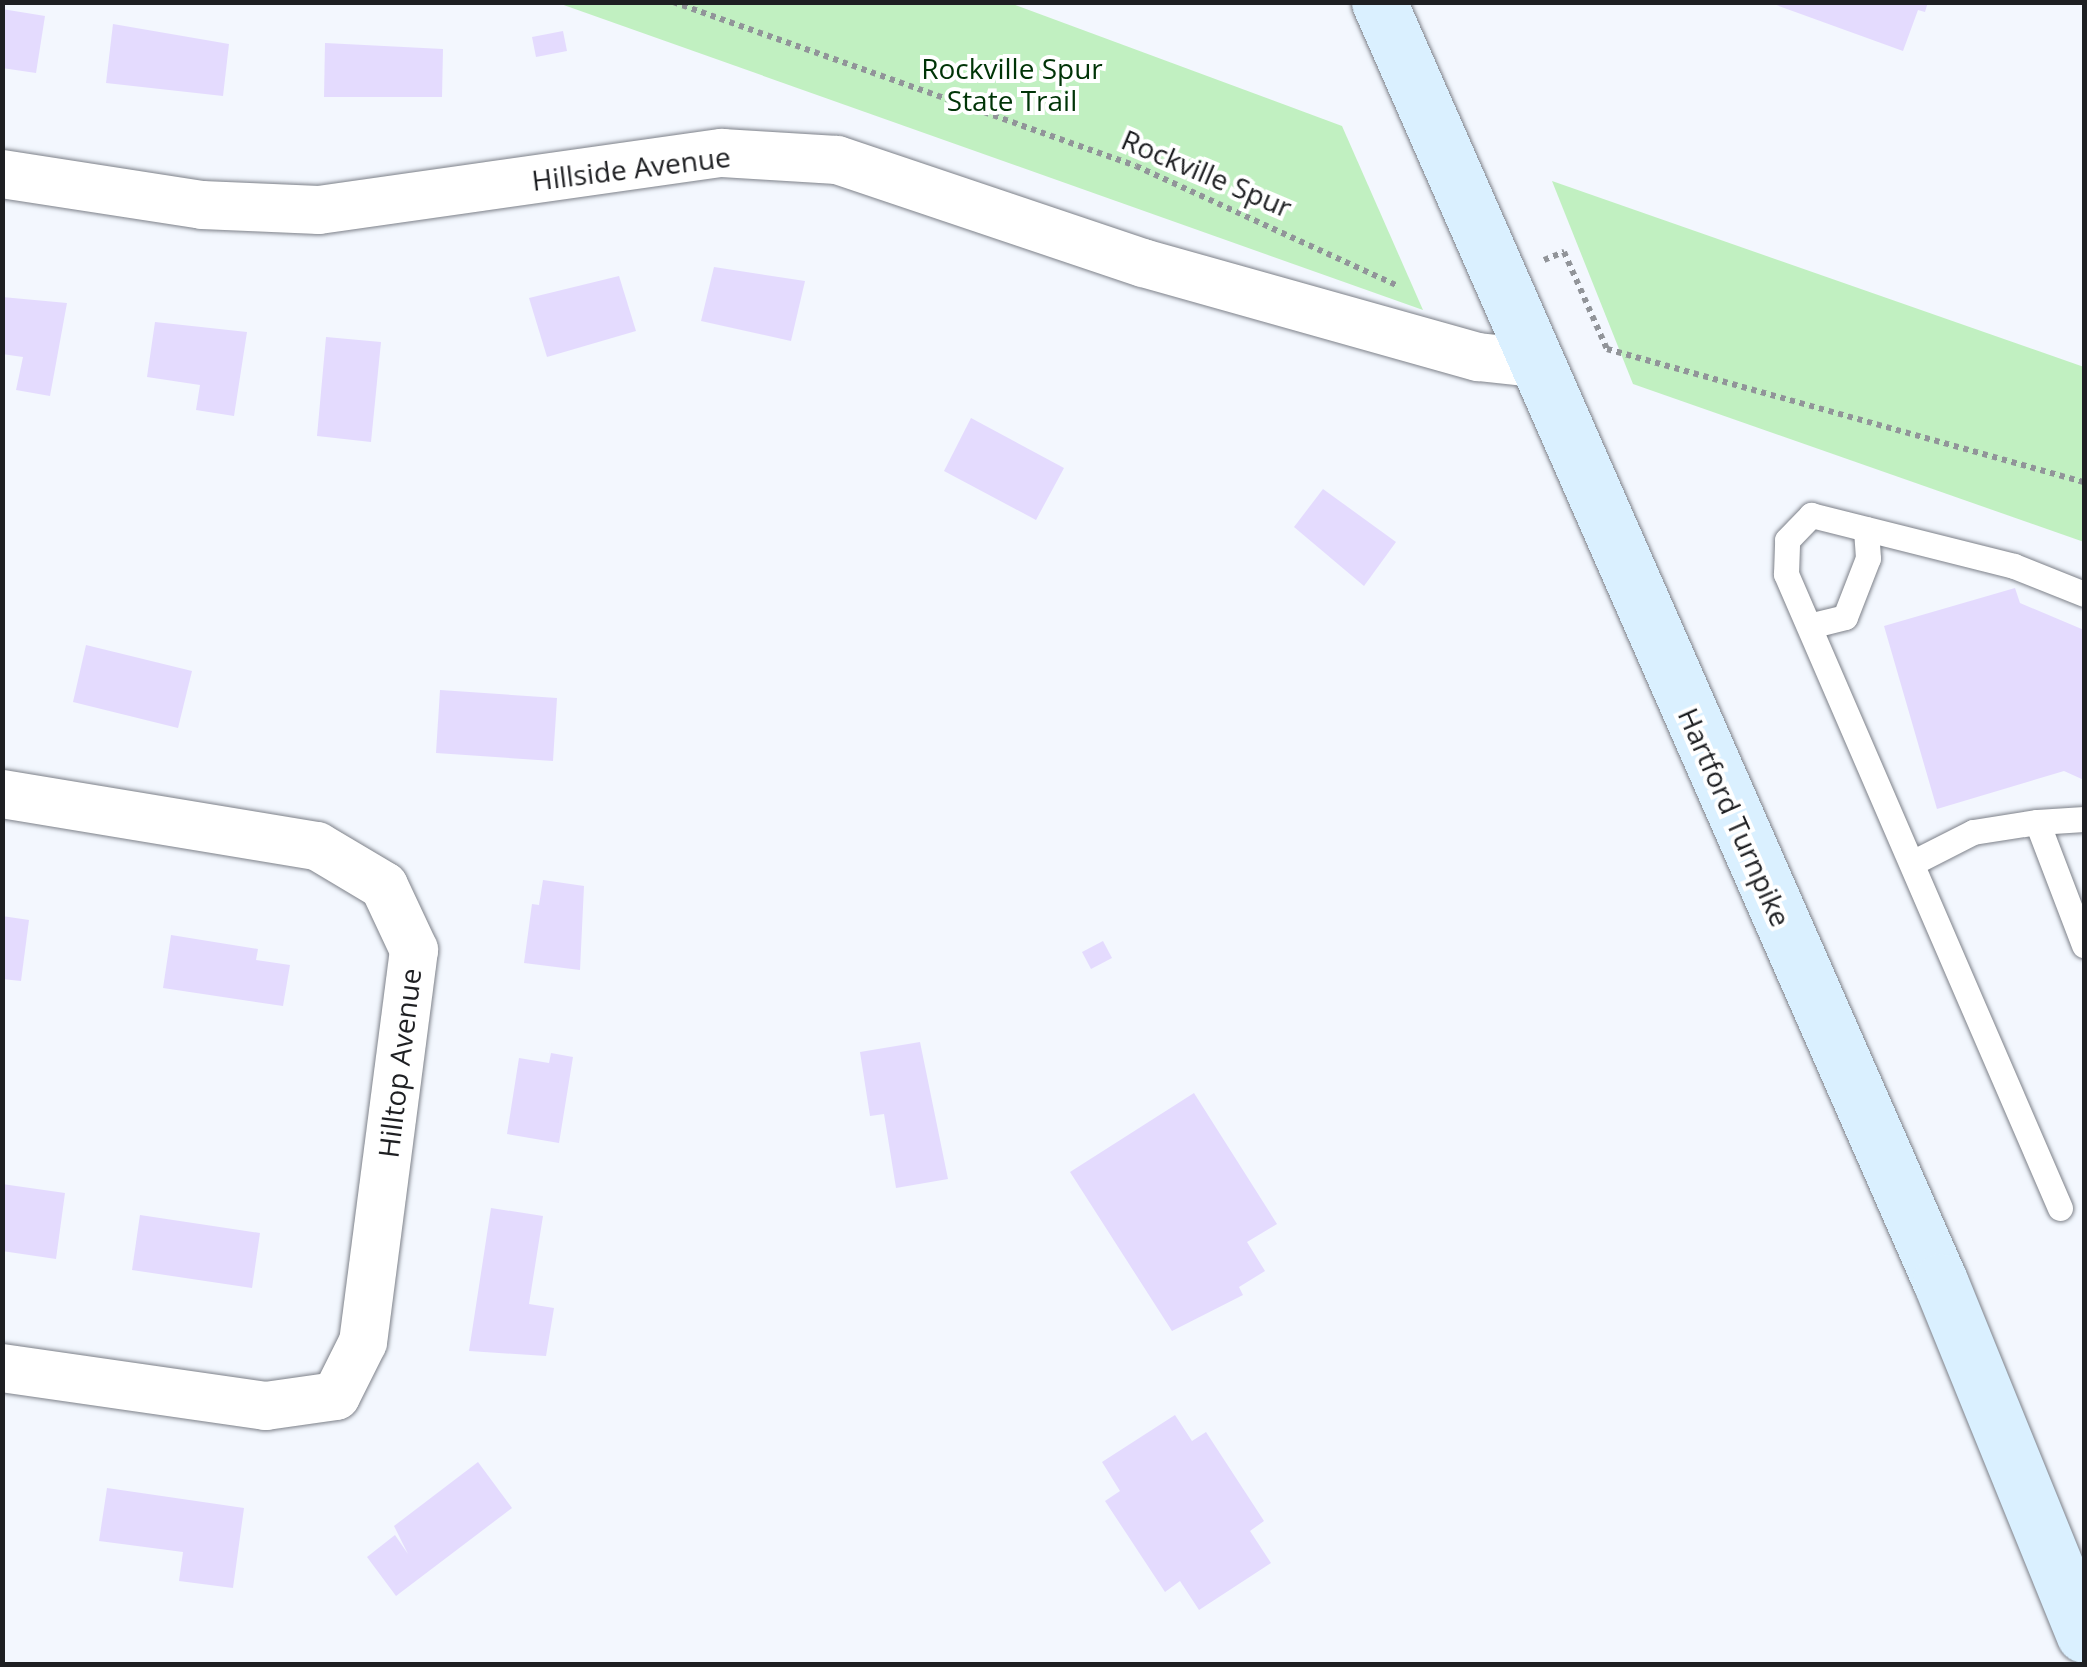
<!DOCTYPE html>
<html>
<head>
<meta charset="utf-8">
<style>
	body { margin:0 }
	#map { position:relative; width:2087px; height:1667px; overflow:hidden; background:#f3f7fe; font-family:"Open Sans",sans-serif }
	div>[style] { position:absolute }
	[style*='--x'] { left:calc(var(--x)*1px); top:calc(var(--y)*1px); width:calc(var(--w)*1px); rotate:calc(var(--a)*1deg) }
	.green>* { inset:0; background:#c1f0c1 }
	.building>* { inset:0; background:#e4dbfe }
	.path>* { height:6px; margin-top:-3px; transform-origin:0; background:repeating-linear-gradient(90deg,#919499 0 5px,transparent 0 10px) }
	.roads { filter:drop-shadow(0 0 2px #7d8189) drop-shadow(0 0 2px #7d8189) }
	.lane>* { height:25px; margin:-12.5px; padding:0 12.5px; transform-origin:12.5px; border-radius:12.5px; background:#fff }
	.street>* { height:48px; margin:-24px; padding:0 24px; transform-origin:24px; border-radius:24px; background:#fff }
	.secondary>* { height:55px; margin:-27.5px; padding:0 27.5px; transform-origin:27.5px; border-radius:27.5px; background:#daf0ff }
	span { translate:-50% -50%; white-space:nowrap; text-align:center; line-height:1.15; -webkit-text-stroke:8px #fff; paint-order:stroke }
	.park-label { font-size:28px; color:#003407 }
	.street-label { font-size:28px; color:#1e1f22 }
	.frame { position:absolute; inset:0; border:5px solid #1e1f22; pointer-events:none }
</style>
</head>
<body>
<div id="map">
	<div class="green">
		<i style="clip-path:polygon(558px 3px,1010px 3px,1342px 126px,1423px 310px)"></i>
		<i style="clip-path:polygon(1552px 181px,2084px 367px,2084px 542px,1633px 384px)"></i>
	</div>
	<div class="building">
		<i style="clip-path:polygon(1768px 2px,1928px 2px,1925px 12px,1918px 10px,1903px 51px)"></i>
		<i style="clip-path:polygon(2px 9px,45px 16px,36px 73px,2px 68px)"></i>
		<i style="clip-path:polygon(113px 24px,229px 44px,223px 96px,106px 83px)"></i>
		<i style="clip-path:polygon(563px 31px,567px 51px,536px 57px,532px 37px)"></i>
		<i style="clip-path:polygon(325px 43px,443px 49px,442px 97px,324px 97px)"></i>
		<i style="clip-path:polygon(714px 267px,805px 281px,791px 341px,701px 321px)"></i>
		<i style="clip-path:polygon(619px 276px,636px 331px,547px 357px,529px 298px)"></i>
		<i style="clip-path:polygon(2px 297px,67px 303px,50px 396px,16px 390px,23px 357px,2px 354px)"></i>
		<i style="clip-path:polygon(155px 322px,247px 332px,234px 416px,196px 410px,200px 385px,147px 377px)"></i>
		<i style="clip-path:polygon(326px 337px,381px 342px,371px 442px,317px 436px)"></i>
		<i style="clip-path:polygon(971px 418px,1064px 468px,1036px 520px,944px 471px)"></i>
		<i style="clip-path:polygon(1323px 489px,1396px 542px,1364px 586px,1294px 527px)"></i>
		<i style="clip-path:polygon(2015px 588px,2020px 603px,2084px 630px,2084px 780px,2064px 771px,1937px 809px,1884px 626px)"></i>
		<i style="clip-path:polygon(86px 645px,192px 671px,178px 728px,73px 702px)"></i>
		<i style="clip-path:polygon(440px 690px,557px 698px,553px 761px,436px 753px)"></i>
		<i style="clip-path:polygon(543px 880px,584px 886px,580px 970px,524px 963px,532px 904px,539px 905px)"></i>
		<i style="clip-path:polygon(2px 916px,29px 920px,21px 981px,2px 979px)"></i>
		<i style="clip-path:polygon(171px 935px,258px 949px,256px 960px,290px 965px,283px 1006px,163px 988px)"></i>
		<i style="clip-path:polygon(1103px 941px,1112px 958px,1091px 969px,1082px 952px)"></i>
		<i style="clip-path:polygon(920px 1042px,948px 1179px,896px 1188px,884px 1114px,870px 1116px,860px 1052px)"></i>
		<i style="clip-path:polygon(551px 1053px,573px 1057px,559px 1143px,507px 1134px,519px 1058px,549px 1063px)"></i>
		<i style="clip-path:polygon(1194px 1093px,1277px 1224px,1247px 1242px,1265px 1271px,1239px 1287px,1243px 1295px,1172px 1331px,1070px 1172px)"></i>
		<i style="clip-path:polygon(2px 1184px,65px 1193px,56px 1259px,2px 1251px)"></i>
		<i style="clip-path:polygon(491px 1208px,543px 1216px,529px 1304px,554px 1308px,546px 1356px,469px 1351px)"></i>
		<i style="clip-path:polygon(140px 1215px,260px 1233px,252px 1288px,132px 1270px)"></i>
		<i style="clip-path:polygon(1175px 1415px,1192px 1441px,1206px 1432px,1264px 1521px,1250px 1531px,1271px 1563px,1199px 1610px,1180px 1581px,1165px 1592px,1105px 1501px,1120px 1491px,1102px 1462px)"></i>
		<i style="clip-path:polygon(478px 1462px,512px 1508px,396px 1596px,367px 1557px,395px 1535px,408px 1554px,394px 1526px)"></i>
		<i style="clip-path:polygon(107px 1488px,244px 1508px,233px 1588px,179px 1581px,183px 1552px,99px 1541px)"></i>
	</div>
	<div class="path">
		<i style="--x:673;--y:2;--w:491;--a:19.5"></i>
		<i style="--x:1136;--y:166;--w:288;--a:24.6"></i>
		<i style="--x:1544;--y:260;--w:22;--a:-22"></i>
		<i style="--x:1564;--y:252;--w:106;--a:66.1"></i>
		<i style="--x:1607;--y:349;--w:495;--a:15.6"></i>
	</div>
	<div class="roads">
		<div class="lane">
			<i style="--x:1809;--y:626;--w:37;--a:-14"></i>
			<i style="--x:1845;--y:617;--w:63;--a:-68.7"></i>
			<i style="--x:1868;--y:558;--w:29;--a:-94"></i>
			<i style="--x:2084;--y:819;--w:47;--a:176.3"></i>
			<i style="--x:2037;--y:822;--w:132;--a:69.1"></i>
			<i style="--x:1914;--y:862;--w:66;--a:-27"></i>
			<i style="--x:1973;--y:832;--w:65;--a:-8.9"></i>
			<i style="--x:2060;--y:1208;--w:691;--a:-113.37"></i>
			<i style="--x:1786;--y:574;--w:34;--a:-88"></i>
			<i style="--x:1787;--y:540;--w:35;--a:-46"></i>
			<i style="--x:1811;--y:515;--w:209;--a:14.1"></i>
			<i style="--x:2014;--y:566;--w:75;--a:21.8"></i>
		</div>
		<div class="street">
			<i style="--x:2;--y:174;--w:202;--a:8.8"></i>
			<i style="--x:202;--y:205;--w:117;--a:2.4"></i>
			<i style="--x:319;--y:210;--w:407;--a:-8.1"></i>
			<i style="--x:722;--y:153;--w:115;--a:3.5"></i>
			<i style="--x:837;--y:160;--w:323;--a:18.6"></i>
			<i style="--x:1143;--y:263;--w:348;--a:15.7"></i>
			<i style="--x:1478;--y:357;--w:56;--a:6.1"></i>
			<i style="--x:2;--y:794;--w:319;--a:9.4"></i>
			<i style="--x:317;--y:846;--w:78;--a:30.8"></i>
			<i style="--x:384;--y:886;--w:71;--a:64.9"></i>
			<i style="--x:414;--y:950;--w:395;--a:97.4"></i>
			<i style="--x:363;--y:1342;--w:60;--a:116.6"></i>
			<i style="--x:336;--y:1396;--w:71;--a:171.9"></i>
			<i style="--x:266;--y:1406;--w:267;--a:-171.8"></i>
		</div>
		<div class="secondary">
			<i style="--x:1379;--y:2;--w:1397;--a:66.32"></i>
			<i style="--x:1940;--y:1281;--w:382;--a:67.9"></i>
		</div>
	</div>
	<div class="park-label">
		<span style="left:1012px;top:84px">Rockville Spur<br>State Trail</span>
	</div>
	<div class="street-label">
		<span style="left:631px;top:168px;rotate:-7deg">Hillside Avenue</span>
		<span style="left:1207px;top:173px;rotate:23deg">Rockville Spur</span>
		<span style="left:1735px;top:817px;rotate:66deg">Hartford Turnpike</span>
		<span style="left:399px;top:1063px;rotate:-83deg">Hilltop Avenue</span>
	</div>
	<div class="frame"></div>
</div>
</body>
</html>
